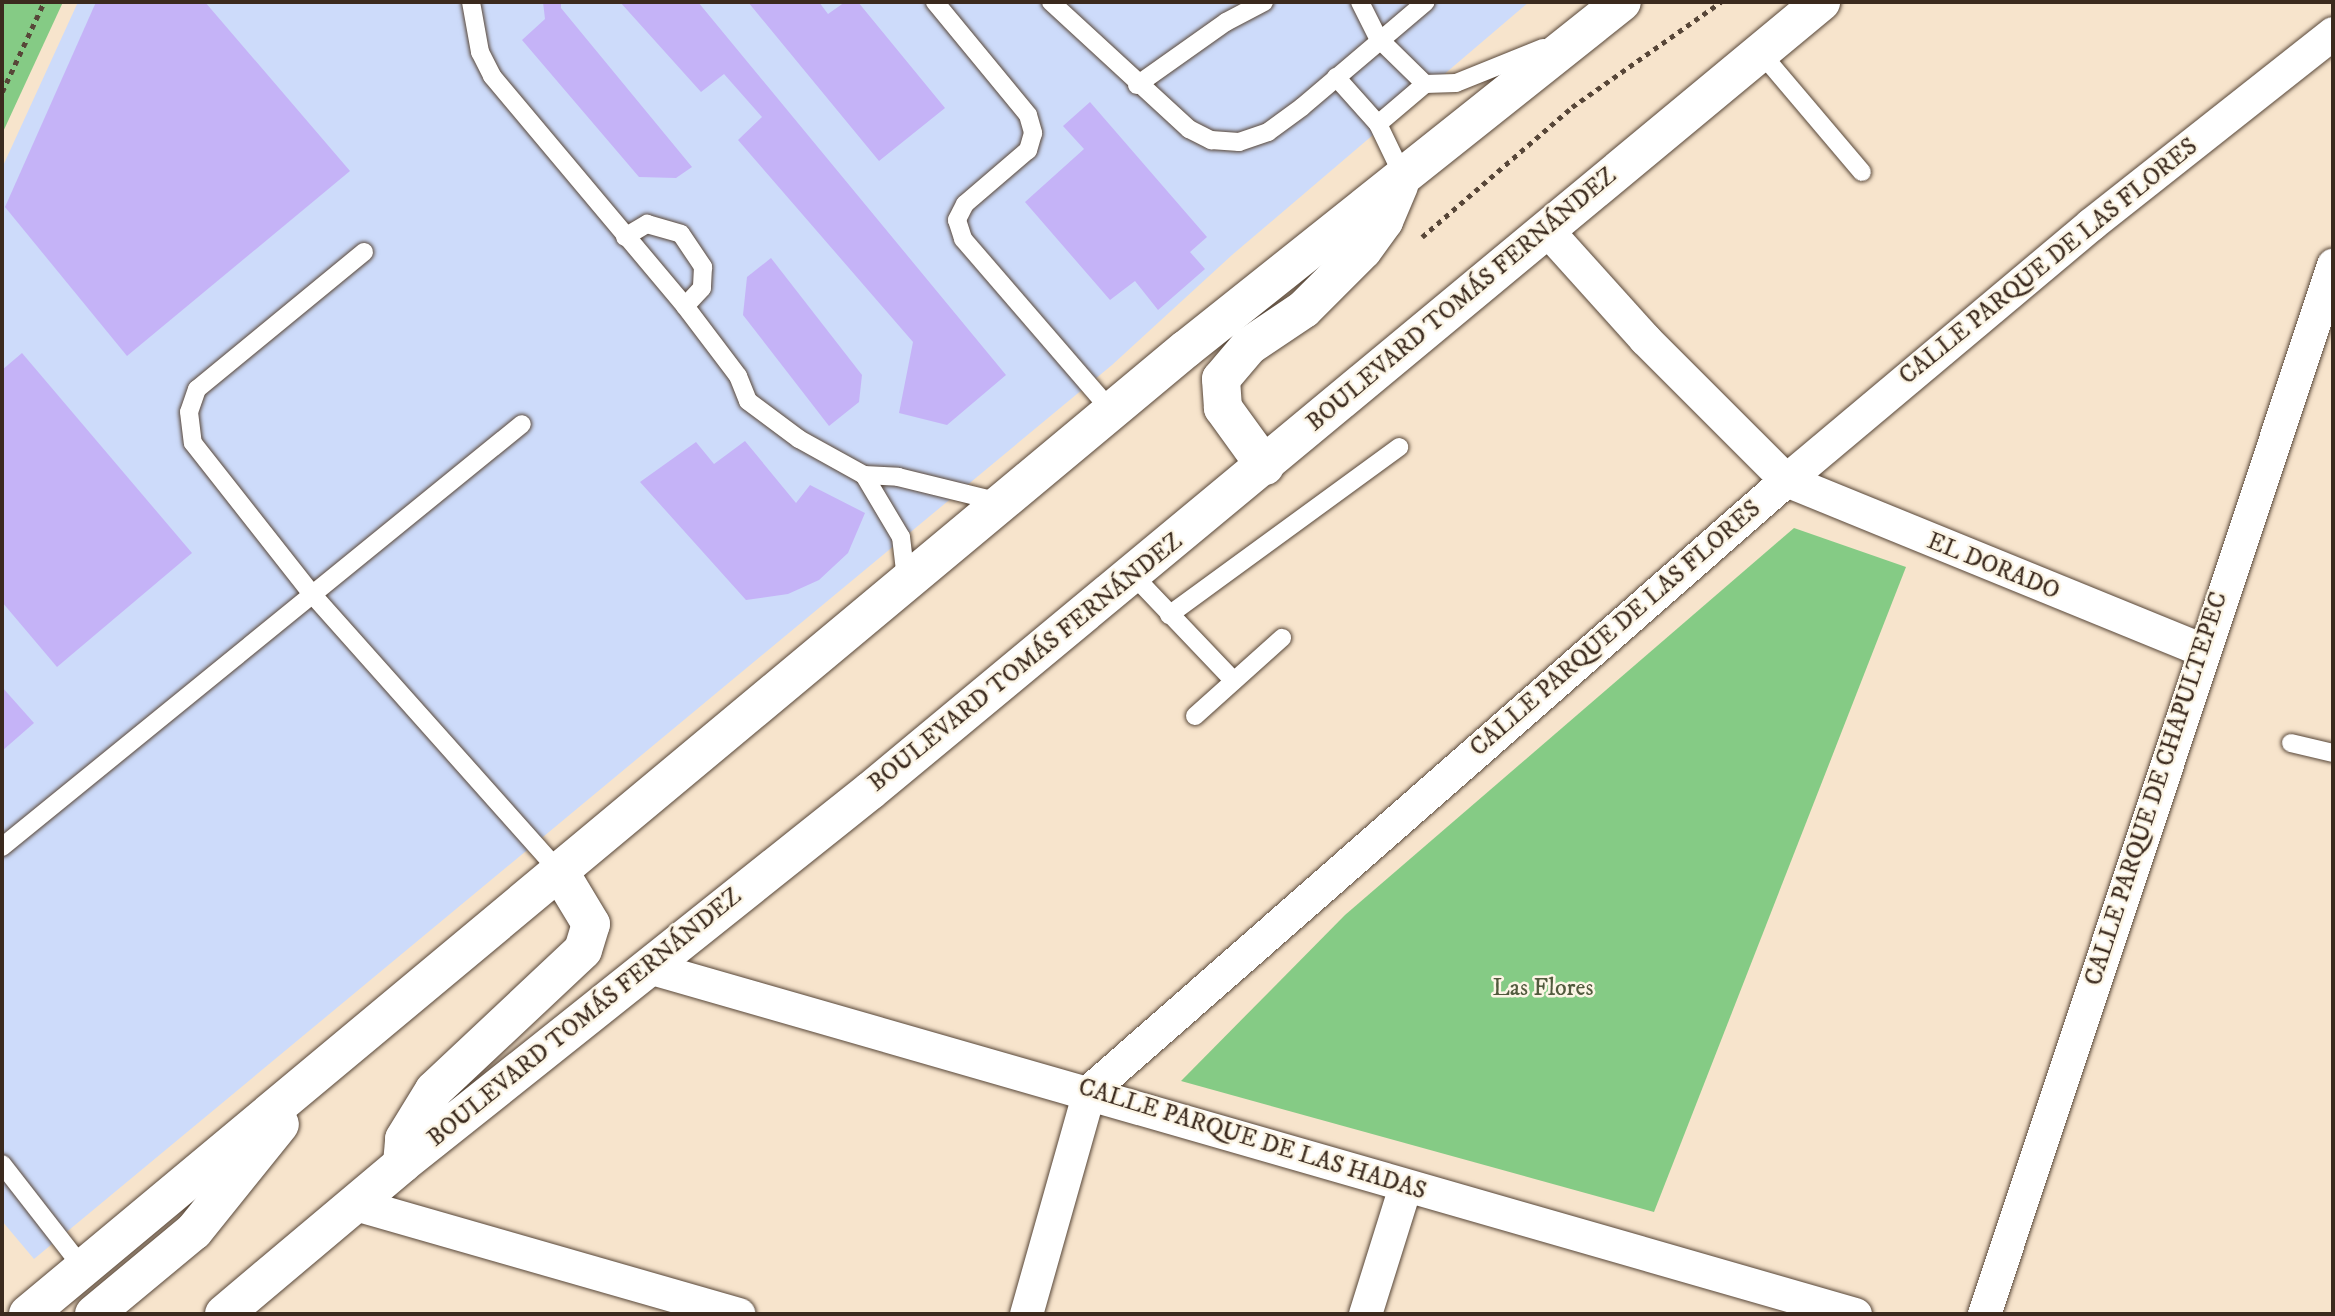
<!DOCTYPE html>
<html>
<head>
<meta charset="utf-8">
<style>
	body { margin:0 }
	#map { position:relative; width:2335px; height:1316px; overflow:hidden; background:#f7e4cc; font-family:"IM FELL DW Pica",serif }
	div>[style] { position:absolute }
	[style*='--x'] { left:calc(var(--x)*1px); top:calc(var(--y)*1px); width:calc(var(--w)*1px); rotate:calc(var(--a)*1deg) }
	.built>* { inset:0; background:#cddbfa }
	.green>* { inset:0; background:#85cb85 }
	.building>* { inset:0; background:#c5b3f7 }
	.path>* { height:4.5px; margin-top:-2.25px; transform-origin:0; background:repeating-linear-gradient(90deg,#574638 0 5px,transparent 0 10px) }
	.roads { filter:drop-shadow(0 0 2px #574638) drop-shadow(0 0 2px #574638) }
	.service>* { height:18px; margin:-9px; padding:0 9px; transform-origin:9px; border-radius:9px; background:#fff }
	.minor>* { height:33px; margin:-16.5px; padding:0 16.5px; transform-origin:16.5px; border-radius:16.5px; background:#fff }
	.secondary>* { height:38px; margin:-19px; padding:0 19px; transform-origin:19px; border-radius:19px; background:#fff }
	span { translate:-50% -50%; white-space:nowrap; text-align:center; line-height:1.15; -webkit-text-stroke:5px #fcf5e5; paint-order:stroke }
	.street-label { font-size:24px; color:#3b2a1e }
	.park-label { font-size:24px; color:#515a3d }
	.frame { position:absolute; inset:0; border:4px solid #3b2a1e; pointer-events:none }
</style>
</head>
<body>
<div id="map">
	<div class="built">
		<i style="clip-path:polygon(78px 2px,1529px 2px,1232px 255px,1112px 365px,34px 1259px,2px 1221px,2px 168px)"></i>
	</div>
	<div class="green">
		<i style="clip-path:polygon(2px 2px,63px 2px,2px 134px)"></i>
		<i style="clip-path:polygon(1794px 528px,1906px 567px,1654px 1212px,1181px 1081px,1345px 915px)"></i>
	</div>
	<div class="building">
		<i style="clip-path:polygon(96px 2px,205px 2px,350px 171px,127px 356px,5px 207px)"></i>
		<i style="clip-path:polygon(543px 2px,561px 2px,561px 8px,692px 167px,676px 178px,639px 177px,522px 40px,545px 19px)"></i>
		<i style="clip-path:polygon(620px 2px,698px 2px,1006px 375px,947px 425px,899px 413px,913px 342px,738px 140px,762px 117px,724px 74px,701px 92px)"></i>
		<i style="clip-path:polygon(748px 2px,819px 2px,828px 14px,845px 2px,858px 2px,945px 108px,879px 161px)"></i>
		<i style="clip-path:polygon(1090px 102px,1207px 237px,1190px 252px,1205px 269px,1158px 310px,1135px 281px,1110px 300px,1025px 202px,1084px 149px,1063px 126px)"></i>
		<i style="clip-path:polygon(771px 258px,862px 375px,859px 402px,829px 426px,743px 315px,747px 277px)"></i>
		<i style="clip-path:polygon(22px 353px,192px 553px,57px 667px,2px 602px,2px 370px)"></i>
		<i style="clip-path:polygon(745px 441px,796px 503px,810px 485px,865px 513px,848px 553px,819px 580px,788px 594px,746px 600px,640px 482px,696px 442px,714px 464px)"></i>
		<i style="clip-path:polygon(2px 687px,34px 723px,2px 751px)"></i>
	</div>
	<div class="path">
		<i style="--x:2;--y:92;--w:99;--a:-65"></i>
		<i style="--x:1422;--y:237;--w:198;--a:-40.9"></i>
		<i style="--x:1572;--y:107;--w:182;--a:-35.2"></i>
	</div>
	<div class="roads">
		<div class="service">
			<i style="--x:471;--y:2;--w:51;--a:79.8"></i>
			<i style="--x:480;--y:52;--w:27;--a:63"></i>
			<i style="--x:492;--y:76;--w:300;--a:50"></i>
			<i style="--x:685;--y:306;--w:88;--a:52.9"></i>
			<i style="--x:738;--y:376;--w:27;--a:68"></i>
			<i style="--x:748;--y:401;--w:64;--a:36.7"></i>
			<i style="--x:799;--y:439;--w:74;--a:29"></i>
			<i style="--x:864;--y:475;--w:34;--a:3"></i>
			<i style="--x:898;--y:477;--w:105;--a:13.8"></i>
			<i style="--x:935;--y:2;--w:146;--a:50.5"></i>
			<i style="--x:1028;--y:115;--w:19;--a:74"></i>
			<i style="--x:1033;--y:133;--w:18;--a:106"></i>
			<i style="--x:1028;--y:150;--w:83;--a:139.4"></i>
			<i style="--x:965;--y:204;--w:18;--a:117"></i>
			<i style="--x:957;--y:220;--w:20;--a:72"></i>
			<i style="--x:963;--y:239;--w:231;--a:49.2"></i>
			<i style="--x:1051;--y:2;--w:188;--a:42.6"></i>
			<i style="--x:1189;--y:129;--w:25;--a:27"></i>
			<i style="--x:1211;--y:140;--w:28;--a:4"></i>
			<i style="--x:1239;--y:142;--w:31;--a:-19"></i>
			<i style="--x:1268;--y:132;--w:42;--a:-36.3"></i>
			<i style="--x:1302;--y:107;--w:162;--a:-40.3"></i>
			<i style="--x:1360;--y:2;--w:40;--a:63.4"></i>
			<i style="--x:1378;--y:38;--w:66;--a:44.4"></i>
			<i style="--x:1425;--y:84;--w:31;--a:-2"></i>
			<i style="--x:1456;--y:83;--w:94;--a:-21.9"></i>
			<i style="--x:1761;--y:53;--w:156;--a:49.7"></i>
			<i style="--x:1336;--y:77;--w:63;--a:48.2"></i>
			<i style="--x:1378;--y:124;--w:58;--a:64.3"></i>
			<i style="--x:1137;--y:85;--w:109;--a:-35.3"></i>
			<i style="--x:1226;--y:22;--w:43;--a:-27.8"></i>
			<i style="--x:1378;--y:124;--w:62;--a:-40.4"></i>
			<i style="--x:625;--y:237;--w:26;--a:-31"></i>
			<i style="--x:647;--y:224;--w:35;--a:16"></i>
			<i style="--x:681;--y:234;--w:40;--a:56"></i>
			<i style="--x:703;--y:267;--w:21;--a:93"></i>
			<i style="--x:702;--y:288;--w:25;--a:133"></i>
			<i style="--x:364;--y:252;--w:216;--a:140.6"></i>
			<i style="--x:197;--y:389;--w:24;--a:109"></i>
			<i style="--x:189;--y:412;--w:31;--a:83"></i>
			<i style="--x:193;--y:443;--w:192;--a:51.8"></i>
			<i style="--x:312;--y:594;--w:371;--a:48.3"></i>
			<i style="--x:864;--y:475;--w:72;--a:59.2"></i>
			<i style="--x:901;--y:537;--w:42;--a:83.2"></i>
			<i style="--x:1133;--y:575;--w:146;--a:46.4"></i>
			<i style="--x:1169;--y:615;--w:285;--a:-36.1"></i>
			<i style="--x:1195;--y:716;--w:117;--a:-41.9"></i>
			<i style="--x:2291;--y:743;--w:43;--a:13.4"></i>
			<i style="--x:2;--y:847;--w:670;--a:-39.13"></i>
			<i style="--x:2;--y:1164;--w:132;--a:52.1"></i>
		</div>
		<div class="minor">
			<i style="--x:1546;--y:229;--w:148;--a:48"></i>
			<i style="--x:1645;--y:339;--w:199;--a:45"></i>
			<i style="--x:1786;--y:480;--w:449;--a:22.2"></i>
			<i style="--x:648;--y:967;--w:1256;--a:16.04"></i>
			<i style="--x:355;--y:1204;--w:399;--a:16"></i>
			<i style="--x:1026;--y:1314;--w:232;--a:-74.2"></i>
			<i style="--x:1089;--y:1091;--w:927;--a:-41.24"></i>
			<i style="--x:1786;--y:480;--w:398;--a:-40"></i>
			<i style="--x:2091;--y:224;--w:308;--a:-38.3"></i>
			<i style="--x:1365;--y:1314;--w:134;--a:-72.6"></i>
			<i style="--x:1984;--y:1314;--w:1106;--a:-71.6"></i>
		</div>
		<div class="secondary">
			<i style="--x:1265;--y:466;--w:72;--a:-125.9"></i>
			<i style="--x:1223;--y:408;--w:29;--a:-94"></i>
			<i style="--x:1221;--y:379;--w:43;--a:-49.7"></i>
			<i style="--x:1249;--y:346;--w:66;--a:-33.9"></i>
			<i style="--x:1304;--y:309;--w:83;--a:-45"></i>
			<i style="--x:1363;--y:250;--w:36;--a:-54"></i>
			<i style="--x:1384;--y:221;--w:39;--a:-67"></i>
			<i style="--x:402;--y:1164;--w:25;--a:-85"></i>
			<i style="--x:404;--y:1139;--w:57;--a:-58.5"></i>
			<i style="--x:434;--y:1090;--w:204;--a:-43.2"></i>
			<i style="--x:583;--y:950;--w:27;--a:-73"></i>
			<i style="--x:591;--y:924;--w:62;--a:-121.1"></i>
			<i style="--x:28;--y:1314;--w:1507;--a:-39.81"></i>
			<i style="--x:1186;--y:349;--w:557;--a:-38.52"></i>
			<i style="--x:94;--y:1314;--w:130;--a:-39.7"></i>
			<i style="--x:194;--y:1231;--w:137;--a:-51.2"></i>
			<i style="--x:224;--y:1314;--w:233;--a:-40.1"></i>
			<i style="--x:402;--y:1164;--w:598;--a:-38.56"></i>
			<i style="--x:870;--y:791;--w:1236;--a:-39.68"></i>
		</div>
	</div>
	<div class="street-label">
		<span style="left:2049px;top:262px;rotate:-39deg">CALLE PARQUE DE LAS FLORES</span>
		<span style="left:1462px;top:300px;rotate:-40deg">BOULEVARD TOMÁS FERNÁNDEZ</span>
		<span style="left:1993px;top:567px;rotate:22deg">EL DORADO</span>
		<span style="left:1616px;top:629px;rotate:-41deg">CALLE PARQUE DE LAS FLORES</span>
		<span style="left:1026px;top:663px;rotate:-39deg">BOULEVARD TOMÁS FERNÁNDEZ</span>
		<span style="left:2157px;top:789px;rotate:-72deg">CALLE PARQUE DE CHAPULTEPEC</span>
		<span style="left:585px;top:1018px;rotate:-39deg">BOULEVARD TOMÁS FERNÁNDEZ</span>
		<span style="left:1252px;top:1140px;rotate:17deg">CALLE PARQUE DE LAS HADAS</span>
	</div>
	<div class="park-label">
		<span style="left:1543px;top:989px">Las Flores</span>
	</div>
	<div class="frame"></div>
</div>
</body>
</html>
